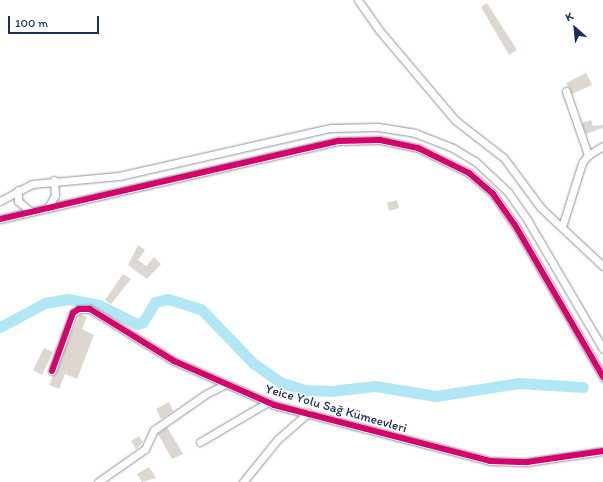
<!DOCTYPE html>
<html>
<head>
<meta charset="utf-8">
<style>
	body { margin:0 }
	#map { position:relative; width:603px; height:482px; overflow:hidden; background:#fff; font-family:Itim,sans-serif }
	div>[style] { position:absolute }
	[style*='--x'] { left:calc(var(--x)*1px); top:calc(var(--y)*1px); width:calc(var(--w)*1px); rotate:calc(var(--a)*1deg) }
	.river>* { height:11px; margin:-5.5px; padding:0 5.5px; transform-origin:5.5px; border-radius:5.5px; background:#b1e6f4 }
	.building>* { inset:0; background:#ded7cf }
	.roads { filter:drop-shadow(0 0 1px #8e929a) drop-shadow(0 0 1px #8e929a) }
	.minor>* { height:7px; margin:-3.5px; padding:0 3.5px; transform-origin:3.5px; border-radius:3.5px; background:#fff }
	.cycleway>* { height:6px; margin:-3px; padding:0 3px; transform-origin:3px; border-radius:3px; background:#d6006c }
	span { translate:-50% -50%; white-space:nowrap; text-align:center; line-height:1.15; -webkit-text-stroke:3px #fff; paint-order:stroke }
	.street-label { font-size:13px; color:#1b2f5e }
	.north { position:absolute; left:555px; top:8px; width:40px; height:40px; -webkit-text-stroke:3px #fff; paint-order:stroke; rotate:333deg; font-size:11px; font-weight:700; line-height:16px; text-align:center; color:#1b2f5e }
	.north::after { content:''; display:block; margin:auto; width:14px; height:18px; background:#1b2f5e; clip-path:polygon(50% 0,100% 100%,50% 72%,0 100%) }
	.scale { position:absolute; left:8px; top:16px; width:91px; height:18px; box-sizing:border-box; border:2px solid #1b2f5e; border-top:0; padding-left:5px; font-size:12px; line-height:14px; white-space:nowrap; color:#1b2f5e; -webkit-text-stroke:3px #fff; paint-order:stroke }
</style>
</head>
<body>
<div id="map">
	<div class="river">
		<i style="--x:0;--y:327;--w:51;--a:-28.1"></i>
		<i style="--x:45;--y:303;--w:23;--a:-10"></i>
		<i style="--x:68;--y:299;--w:32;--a:11"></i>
		<i style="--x:99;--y:305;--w:42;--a:26.6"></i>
		<i style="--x:137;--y:324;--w:6;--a:-18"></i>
		<i style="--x:143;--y:322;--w:23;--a:-59"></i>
		<i style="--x:155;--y:302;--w:13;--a:-13"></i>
		<i style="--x:168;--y:299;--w:34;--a:17"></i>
		<i style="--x:201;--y:309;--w:75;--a:46.1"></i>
		<i style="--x:253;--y:363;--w:33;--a:35"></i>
		<i style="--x:280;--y:382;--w:26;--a:18"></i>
		<i style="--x:305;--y:390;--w:26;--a:2"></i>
		<i style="--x:331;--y:391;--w:44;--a:-6.5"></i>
		<i style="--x:375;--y:386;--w:62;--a:9.3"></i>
		<i style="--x:436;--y:396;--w:84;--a:-8.9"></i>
		<i style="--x:519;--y:383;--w:64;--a:3.6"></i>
	</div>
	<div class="building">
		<i style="clip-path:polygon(487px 3px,517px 50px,509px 55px,481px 7px)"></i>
		<i style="clip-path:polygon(586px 73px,592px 85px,572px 94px,566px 83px)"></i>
		<i style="clip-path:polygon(591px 120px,593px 126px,603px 125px,603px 128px,586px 134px,582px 123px)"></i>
		<i style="clip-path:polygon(397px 200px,399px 208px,389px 211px,387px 203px)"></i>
		<i style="clip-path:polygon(138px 245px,145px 250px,138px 260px,146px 266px,154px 257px,161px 264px,147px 279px,128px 265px)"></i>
		<i style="clip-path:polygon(123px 274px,131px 279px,111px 304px,105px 300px)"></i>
		<i style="clip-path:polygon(80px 314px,87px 317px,82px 329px,94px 335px,77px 379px,65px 374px,59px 389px,49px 385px)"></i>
		<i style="clip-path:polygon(44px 348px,53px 352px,42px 375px,33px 370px)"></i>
		<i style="clip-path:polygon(169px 402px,173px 411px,161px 419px,156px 409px)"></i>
		<i style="clip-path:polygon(167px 427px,183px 454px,172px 459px,158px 434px)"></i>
		<i style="clip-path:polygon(139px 436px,143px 442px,136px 449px,131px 441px)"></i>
		<i style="clip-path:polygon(149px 467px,156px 478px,142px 482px,137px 474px)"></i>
	</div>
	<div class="roads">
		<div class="minor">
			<i style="--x:358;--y:0;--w:37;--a:55"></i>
			<i style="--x:379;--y:30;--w:118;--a:49.8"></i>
			<i style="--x:455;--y:120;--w:62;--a:37.8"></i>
			<i style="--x:504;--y:158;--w:62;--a:53.5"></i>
			<i style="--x:541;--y:208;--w:85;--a:43.1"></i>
			<i style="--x:566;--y:91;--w:68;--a:71"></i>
			<i style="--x:18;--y:190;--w:11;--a:90"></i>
			<i style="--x:18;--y:201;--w:17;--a:40"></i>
			<i style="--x:0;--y:201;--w:36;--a:-28"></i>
			<i style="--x:32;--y:184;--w:87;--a:-5.3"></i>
			<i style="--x:119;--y:176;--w:217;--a:-12.8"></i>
			<i style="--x:331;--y:128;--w:47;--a:-1.2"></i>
			<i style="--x:378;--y:127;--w:37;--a:9"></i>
			<i style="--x:415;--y:133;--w:41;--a:21.5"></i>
			<i style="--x:453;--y:148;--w:26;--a:31"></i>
			<i style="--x:475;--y:161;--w:45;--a:43.2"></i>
			<i style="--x:508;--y:192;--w:35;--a:55"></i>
			<i style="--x:528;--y:221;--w:148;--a:59.6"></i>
			<i style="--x:48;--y:208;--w:15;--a:-62"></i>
			<i style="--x:55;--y:195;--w:15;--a:-94"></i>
			<i style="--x:0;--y:219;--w:348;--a:-13"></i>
			<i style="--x:339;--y:141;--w:41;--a:-1.4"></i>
			<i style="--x:380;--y:140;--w:39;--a:12"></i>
			<i style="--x:418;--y:148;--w:57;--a:26.1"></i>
			<i style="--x:469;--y:173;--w:32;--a:41"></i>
			<i style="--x:493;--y:194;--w:38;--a:55"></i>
			<i style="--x:515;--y:225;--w:176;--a:59.9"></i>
			<i style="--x:562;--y:227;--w:67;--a:-72.6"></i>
			<i style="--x:582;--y:163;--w:10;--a:-53"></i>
			<i style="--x:588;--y:155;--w:17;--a:-31"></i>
			<i style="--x:52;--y:371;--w:62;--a:-70.1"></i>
			<i style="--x:73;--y:313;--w:7;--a:-34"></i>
			<i style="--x:79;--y:309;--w:11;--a:0"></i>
			<i style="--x:90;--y:309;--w:99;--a:31.8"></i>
			<i style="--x:174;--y:361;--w:109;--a:23.7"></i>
			<i style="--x:274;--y:405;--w:223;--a:14.5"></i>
			<i style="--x:490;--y:461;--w:37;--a:2"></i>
			<i style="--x:527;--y:462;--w:77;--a:-8.2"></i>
			<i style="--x:200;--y:442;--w:79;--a:-30.5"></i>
			<i style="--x:98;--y:482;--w:57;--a:-35.1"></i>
			<i style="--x:145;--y:449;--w:21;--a:-65"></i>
			<i style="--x:154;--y:430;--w:63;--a:-34.7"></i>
			<i style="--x:206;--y:394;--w:22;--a:-27"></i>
			<i style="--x:243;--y:482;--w:55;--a:-50.9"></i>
			<i style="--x:278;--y:439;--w:40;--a:-41"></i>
		</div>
	</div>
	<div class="cycleway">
		<i style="--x:0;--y:219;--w:348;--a:-13"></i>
		<i style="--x:339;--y:141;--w:41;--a:-1.4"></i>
		<i style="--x:380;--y:140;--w:39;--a:12"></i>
		<i style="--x:418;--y:148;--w:57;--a:26.1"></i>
		<i style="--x:469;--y:173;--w:32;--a:41"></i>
		<i style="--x:493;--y:194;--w:38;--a:55"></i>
		<i style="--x:515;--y:225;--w:176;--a:59.9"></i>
		<i style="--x:52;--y:371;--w:62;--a:-70.1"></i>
		<i style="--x:73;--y:313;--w:7;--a:-34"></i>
		<i style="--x:79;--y:309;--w:11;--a:0"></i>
		<i style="--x:90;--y:309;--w:99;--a:31.8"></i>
		<i style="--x:174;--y:361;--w:109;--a:23.7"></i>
		<i style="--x:274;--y:405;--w:223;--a:14.5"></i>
		<i style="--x:490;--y:461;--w:37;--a:2"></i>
		<i style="--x:527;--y:462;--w:77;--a:-8.2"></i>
	</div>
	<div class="street-label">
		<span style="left:336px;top:409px;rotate:16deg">Yeice Yolu Sağ Kümeevleri</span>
	</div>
	<div class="north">K</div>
	<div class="scale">100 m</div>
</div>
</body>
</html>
